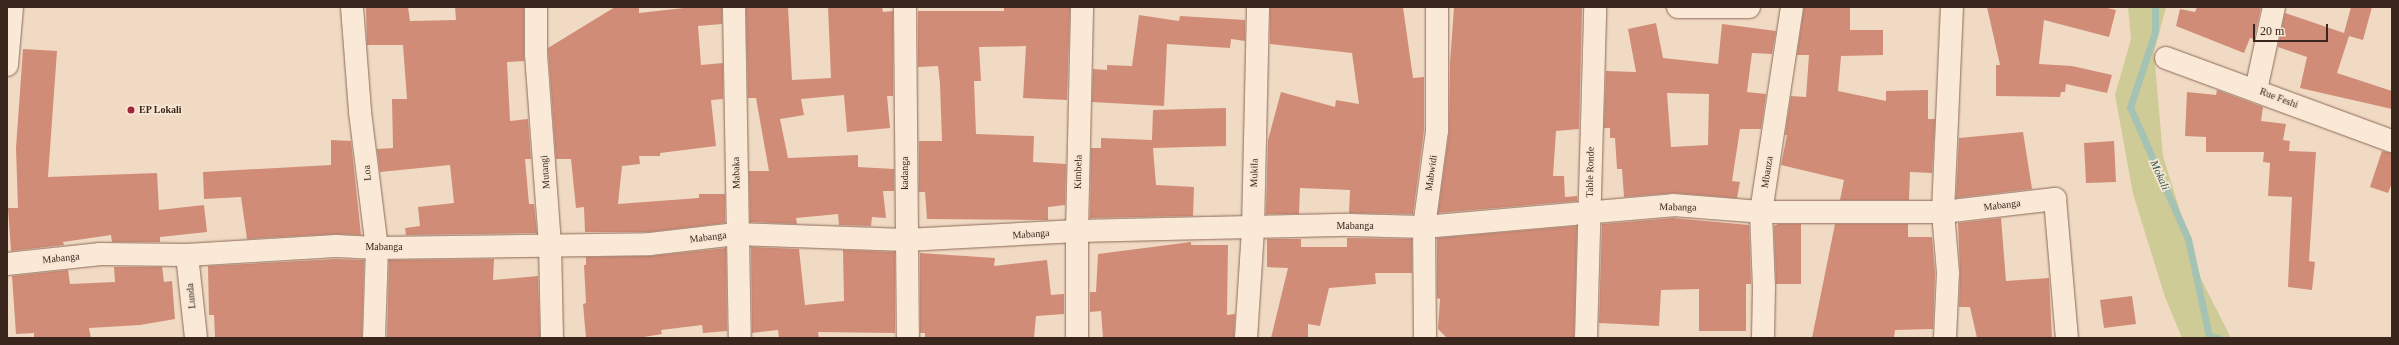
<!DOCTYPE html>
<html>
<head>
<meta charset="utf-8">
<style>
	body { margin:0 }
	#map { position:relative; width:2399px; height:345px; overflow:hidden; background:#f0dac3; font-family:"Times New Roman",serif }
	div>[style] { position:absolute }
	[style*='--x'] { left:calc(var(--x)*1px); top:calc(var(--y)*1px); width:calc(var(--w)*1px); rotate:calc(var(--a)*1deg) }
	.green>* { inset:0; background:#cfcb96 }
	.stream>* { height:7px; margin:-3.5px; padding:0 3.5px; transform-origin:3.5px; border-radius:3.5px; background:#a5c3b5 }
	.building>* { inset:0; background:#d08c77 }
	.roads { filter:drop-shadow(0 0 1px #8c6a59) drop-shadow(0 0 1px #8c6a59) }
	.minor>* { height:22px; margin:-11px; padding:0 11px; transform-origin:11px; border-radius:11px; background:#fbe9d7 }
	.dots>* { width:11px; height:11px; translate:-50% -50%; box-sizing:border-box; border:2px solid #f7e6d3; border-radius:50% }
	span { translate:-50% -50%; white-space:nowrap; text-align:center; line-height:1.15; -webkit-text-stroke:3.5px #f7e6d3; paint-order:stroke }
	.street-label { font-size:10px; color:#3b261d }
	.poi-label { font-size:10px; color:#3b261d; font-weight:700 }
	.left { translate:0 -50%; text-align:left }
	.water-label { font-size:11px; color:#2c5b50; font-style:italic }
	.frame { position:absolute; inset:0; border:8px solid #3b261d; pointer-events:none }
	.scale { position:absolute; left:2253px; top:24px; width:75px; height:18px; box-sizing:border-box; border:2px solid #3b261d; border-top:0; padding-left:5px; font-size:12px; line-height:14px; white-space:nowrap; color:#3b261d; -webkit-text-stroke:3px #f7e6d3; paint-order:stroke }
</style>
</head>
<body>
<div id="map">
	<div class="green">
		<i style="clip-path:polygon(2128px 7px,2166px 7px,2154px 52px,2163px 156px,2201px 279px,2231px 338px,2182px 338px,2165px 297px,2133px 194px,2115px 95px,2131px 39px)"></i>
	</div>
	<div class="stream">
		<i style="--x:2155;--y:7;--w:25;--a:90"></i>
		<i style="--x:2155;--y:32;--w:79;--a:108.4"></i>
		<i style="--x:2130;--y:107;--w:144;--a:66.3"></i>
		<i style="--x:2188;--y:239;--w:99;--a:77.8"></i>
		<i style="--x:2209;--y:336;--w:9;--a:13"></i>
	</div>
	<div class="building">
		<i style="clip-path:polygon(366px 7px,408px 7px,410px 21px,456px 20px,455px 7px,524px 7px,524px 61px,507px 62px,510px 121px,528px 119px,531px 159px,525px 159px,529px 204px,534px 204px,537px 233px,406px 235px,405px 228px,420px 226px,418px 207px,454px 203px,450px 165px,380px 172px,377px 149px,393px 148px,392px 99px,407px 99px,403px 45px,367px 45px)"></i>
		<i style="clip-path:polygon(615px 7px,639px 7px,639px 13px,693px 7px,722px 7px,722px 24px,698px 26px,701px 65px,723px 63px,723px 99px,711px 100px,716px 146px,660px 153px,660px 156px,639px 156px,640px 164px,622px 166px,618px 204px,699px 198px,699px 194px,725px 194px,725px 223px,649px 232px,585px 232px,584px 207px,576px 208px,571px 159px,556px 159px,548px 48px)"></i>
		<i style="clip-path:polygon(746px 7px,788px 7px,792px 80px,831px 78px,828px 7px,882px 7px,883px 12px,893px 11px,893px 96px,887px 96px,890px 128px,847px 132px,844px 95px,801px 99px,804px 115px,780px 119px,788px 158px,858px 155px,858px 167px,894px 169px,894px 191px,883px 191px,886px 218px,872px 217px,871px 226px,839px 225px,838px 214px,796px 218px,797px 224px,750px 222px,749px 171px,769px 171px,756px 98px,748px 98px)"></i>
		<i style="clip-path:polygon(1004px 7px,1070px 7px,1067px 100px,1023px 98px,1026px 46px,979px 47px,981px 81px,974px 81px,976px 134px,1034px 136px,1033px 162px,1066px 164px,1065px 205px,1048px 207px,1048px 220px,927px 219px,925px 192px,919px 192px,919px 141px,942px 141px,940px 84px,938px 66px,918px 67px,918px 11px,1004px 11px)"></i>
		<i style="clip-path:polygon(1270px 7px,1403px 7px,1413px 78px,1424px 77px,1424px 130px,1413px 214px,1349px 213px,1350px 190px,1300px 188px,1299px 214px,1266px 214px,1268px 140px,1281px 92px,1335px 107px,1336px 100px,1359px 104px,1352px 53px,1270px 44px)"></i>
		<i style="clip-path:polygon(1454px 7px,1582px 7px,1579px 129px,1556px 131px,1553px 176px,1564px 176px,1565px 197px,1577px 196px,1577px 201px,1438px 213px,1449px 133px,1450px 63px)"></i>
		<i style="clip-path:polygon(1804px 7px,1850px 7px,1850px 30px,1883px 30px,1883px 55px,1841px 56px,1838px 91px,1886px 101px,1886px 91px,1928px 90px,1928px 119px,1935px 119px,1932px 173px,1910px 172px,1909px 200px,1840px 200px,1844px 180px,1781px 165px,1787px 135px,1785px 135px,1791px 96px,1806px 97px,1809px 55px,1797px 55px)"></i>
		<i style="clip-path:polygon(1987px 7px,2103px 7px,2116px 10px,2109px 37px,2044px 20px,2039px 64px,2072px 66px,2112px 75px,2107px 93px,2066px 84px,2065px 92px,2061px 92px,2060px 97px,1996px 96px,1996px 65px,2000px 65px)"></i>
		<i style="clip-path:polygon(2197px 7px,2261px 7px,2254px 39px,2250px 38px,2244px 53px,2176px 26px,2180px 9px,2195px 12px)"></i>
		<i style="clip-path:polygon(2351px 7px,2372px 7px,2363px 40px,2349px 36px,2337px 73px,2392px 91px,2392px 109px,2300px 88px,2307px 57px,2278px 47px,2285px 13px,2344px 33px)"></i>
		<i style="clip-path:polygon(1139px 15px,1179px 21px,1180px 16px,1245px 20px,1245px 41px,1231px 39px,1230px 48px,1167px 44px,1164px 106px,1092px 102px,1093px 69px,1107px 70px,1107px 65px,1132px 66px)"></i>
		<i style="clip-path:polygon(evenodd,1656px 23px,1663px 58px,1718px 64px,1722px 24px,1776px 31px,1772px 54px,1752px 53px,1747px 92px,1766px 94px,1761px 129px,1740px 129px,1732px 181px,1740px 182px,1737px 198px,1674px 193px,1624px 197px,1622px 169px,1617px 169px,1615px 138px,1610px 138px,1610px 128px,1604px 128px,1606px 71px,1636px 72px,1628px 29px,1656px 23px,1667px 93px,1709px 94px,1708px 145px,1671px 147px,1667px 93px)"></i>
		<i style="clip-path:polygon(23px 49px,57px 51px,48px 177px,157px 173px,159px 210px,204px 205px,207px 232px,160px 237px,160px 242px,112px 242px,111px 235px,63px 242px,64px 245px,11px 251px,8px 208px,18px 208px,16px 148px)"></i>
		<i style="clip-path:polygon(2217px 90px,2263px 107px,2261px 121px,2286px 124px,2283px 140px,2290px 141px,2289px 151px,2316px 152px,2309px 261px,2315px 262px,2312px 290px,2288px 287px,2292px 197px,2268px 196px,2270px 163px,2263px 162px,2264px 152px,2206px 152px,2206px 137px,2185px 136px,2187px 92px,2216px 95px)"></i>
		<i style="clip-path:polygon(1226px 108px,1226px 146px,1153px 148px,1156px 185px,1194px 187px,1193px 216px,1090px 218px,1091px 148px,1101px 148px,1101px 138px,1152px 140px,1153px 110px)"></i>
		<i style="clip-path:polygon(2023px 132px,2032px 189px,1956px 198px,1959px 138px)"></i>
		<i style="clip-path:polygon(331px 140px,351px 141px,361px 235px,335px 234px,247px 239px,241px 197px,204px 199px,203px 172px,331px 165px)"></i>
		<i style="clip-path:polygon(2114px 141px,2116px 182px,2086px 183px,2084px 143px)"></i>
		<i style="clip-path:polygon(2382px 151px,2392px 153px,2392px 183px,2388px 193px,2370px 187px)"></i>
		<i style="clip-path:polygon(1673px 218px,1749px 225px,1751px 284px,1746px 284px,1746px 331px,1699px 331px,1699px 289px,1661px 290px,1659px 326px,1599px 323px,1602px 224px)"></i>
		<i style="clip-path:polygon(2001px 218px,2006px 281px,2049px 278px,2052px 338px,1977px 338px,1970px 307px,1959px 307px,1960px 273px,1958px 223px)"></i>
		<i style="clip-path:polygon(1778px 224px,1801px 224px,1801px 284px,1776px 284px,1774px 226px)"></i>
		<i style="clip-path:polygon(1835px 224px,1908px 224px,1908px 237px,1932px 237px,1935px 273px,1933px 329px,1895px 330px,1894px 338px,1812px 338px)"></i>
		<i style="clip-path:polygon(1577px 226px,1574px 338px,1447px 338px,1438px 329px,1440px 299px,1437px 298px,1437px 238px)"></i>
		<i style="clip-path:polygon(1347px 238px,1412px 239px,1412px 273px,1375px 273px,1376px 284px,1329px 288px,1320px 326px,1308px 324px,1308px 338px,1271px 338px,1288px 268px,1267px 267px,1267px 239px,1301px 239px,1301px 247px,1347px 247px)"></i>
		<i style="clip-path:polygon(1191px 242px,1191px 245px,1228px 245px,1227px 315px,1235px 314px,1234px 338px,1103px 338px,1101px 311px,1090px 312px,1090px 292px,1096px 292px,1098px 254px)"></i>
		<i style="clip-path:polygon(751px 247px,799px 249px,805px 305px,844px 301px,843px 250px,895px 252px,895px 333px,818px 332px,819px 338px,779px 338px,778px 330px,752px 333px)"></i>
		<i style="clip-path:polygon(726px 248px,727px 331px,703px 333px,702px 325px,661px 330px,662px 334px,638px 338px,586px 338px,583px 304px,586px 303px,584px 265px,586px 265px,586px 257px,651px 256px)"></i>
		<i style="clip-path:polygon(920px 253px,995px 258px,994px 266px,1047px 260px,1051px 295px,1064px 294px,1064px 314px,1036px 316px,1034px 338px,925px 338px,925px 333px,920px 333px)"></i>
		<i style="clip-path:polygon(336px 259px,364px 260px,362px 338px,215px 338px,214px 315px,209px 315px,208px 266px)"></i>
		<i style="clip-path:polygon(494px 259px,493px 280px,538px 276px,540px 338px,387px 338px,389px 260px)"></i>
		<i style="clip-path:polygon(114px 267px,162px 267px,164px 282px,172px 281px,175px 319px,140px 325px,89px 328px,91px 338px,34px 338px,34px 333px,16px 334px,12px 276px,68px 270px,70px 284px,115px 282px)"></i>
		<i style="clip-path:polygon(2132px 296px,2136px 324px,2104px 328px,2100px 300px)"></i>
	</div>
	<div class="roads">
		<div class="minor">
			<i style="--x:352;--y:7;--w:105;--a:85.6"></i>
			<i style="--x:360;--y:112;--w:137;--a:82.9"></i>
			<i style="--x:377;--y:248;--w:90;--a:91.9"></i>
			<i style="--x:536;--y:7;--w:47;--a:90"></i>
			<i style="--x:536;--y:54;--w:191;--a:85.8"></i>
			<i style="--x:550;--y:244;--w:94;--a:88.8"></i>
			<i style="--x:734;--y:7;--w:331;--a:89"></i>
			<i style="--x:905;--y:7;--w:331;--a:89.5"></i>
			<i style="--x:1678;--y:7;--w:71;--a:0"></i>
			<i style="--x:2166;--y:58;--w:241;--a:20.2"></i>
			<i style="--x:7;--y:65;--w:58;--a:-85.1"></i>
			<i style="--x:2256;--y:90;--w:85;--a:-77.8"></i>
			<i style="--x:187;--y:255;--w:83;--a:83.8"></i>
			<i style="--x:7;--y:264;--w:94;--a:-6.1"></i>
			<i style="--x:100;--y:254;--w:87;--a:0.7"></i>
			<i style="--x:187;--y:255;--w:149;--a:-3.5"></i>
			<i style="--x:336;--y:246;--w:41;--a:2.8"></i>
			<i style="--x:377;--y:248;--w:273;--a:-0.8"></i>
			<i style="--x:650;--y:244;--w:87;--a:-6.6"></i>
			<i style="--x:736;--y:234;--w:170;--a:2"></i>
			<i style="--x:906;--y:240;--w:171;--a:-3"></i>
			<i style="--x:1077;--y:231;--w:272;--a:-1.3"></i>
			<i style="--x:1349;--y:225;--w:75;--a:1.5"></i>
			<i style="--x:1424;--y:227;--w:250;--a:-5"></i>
			<i style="--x:1673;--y:205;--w:88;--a:4.5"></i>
			<i style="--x:1761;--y:212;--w:182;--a:0"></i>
			<i style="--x:1943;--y:212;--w:113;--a:-6.6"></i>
			<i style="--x:2055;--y:199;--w:140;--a:85.1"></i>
			<i style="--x:1077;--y:338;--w:107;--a:-90"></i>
			<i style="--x:1077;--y:231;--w:224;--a:-88.7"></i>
			<i style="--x:1246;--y:338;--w:109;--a:-86.3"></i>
			<i style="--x:1253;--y:229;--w:222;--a:-88.7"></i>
			<i style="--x:1425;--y:338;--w:111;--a:-90.5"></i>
			<i style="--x:1424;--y:227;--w:97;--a:-82.3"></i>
			<i style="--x:1437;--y:131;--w:124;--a:-90"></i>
			<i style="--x:1586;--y:338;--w:331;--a:-88.4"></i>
			<i style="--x:1763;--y:338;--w:50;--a:-88.9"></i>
			<i style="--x:1764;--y:288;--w:76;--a:-92.3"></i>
			<i style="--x:1761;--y:212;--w:207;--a:-81.4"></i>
			<i style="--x:1945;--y:338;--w:65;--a:-87.4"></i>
			<i style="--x:1948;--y:273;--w:61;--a:-94.7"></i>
			<i style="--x:1943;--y:212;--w:205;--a:-87.5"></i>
		</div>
	</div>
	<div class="dots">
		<i style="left:131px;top:110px;background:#9e253c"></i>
	</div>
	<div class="street-label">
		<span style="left:2279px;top:98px;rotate:21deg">Rue Feshi</span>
		<span style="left:545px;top:172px;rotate:-94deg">Mutangi</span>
		<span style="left:1078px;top:172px;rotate:-89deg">Kimbela</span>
		<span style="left:1590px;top:172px;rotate:-89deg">Table Ronde</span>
		<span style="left:1767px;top:172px;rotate:-81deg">Mbanza</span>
		<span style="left:367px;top:173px;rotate:-96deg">Loa</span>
		<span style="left:736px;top:173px;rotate:-91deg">Mabaka</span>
		<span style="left:905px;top:173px;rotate:-90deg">kadanga</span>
		<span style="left:1254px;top:173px;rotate:-89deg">Mukila</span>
		<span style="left:1431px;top:173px;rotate:-82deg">Mabwidi</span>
		<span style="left:2002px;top:205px;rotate:-7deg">Mabanga</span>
		<span style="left:1678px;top:207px;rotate:1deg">Mabanga</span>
		<span style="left:1355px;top:226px">Mabanga</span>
		<span style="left:1031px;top:234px;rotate:-4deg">Mabanga</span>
		<span style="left:708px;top:237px;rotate:-7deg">Mabanga</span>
		<span style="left:384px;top:247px">Mabanga</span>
		<span style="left:61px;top:258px;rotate:-6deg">Mabanga</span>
		<span style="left:191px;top:296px;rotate:-96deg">Lunda</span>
	</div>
	<div class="poi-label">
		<span class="left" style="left:139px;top:110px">EP Lokali</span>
	</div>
	<div class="water-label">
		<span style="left:2160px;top:175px;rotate:66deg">Mokali</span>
	</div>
	<div class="frame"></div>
	<div class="scale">20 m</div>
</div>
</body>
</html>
